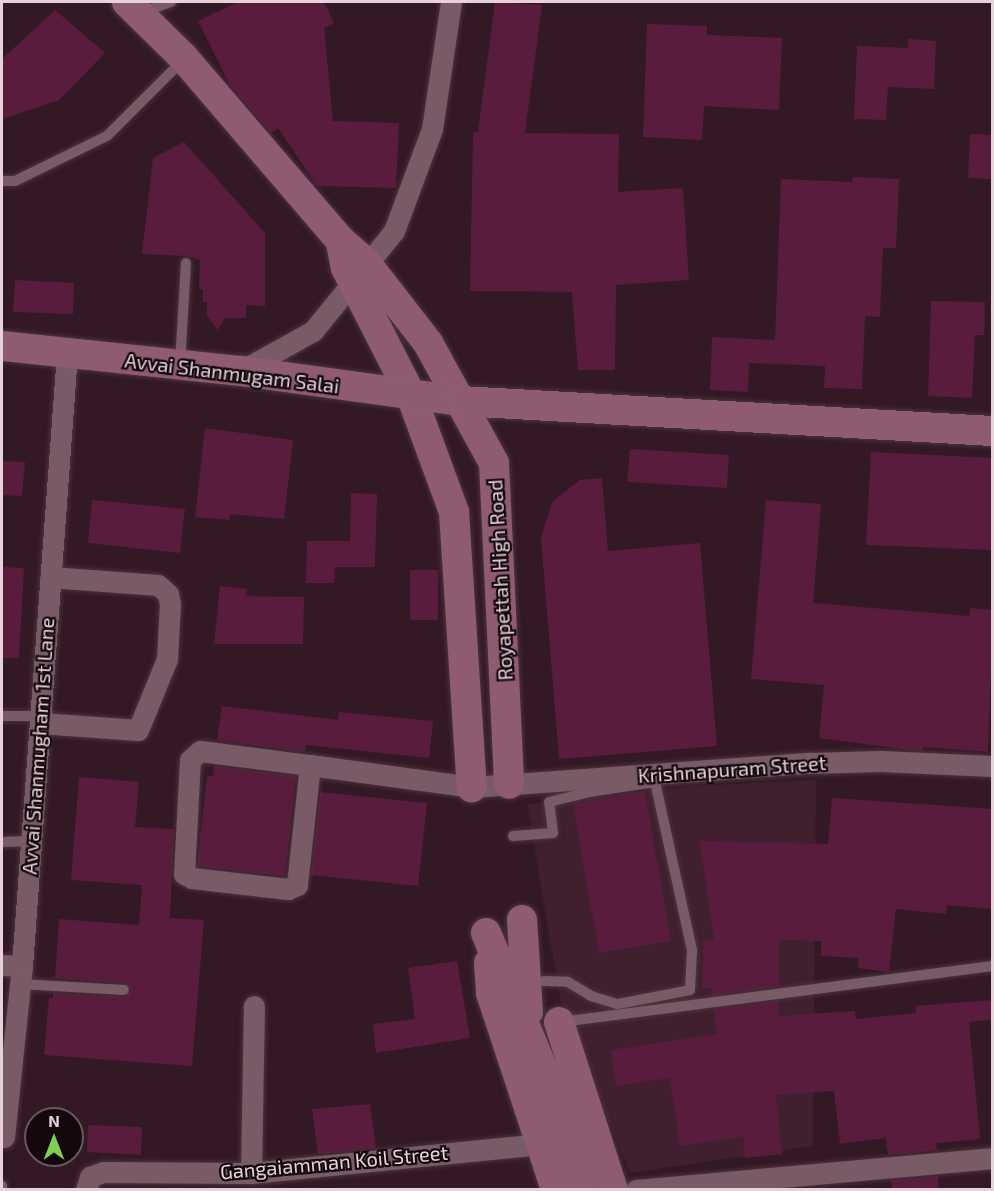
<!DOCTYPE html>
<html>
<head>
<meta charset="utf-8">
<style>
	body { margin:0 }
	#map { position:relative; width:994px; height:1191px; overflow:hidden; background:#331925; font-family:"Exo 2",sans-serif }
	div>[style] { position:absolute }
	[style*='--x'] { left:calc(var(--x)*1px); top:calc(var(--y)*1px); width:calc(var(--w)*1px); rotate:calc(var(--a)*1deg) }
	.built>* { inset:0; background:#401f2e }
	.building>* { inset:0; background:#5a1c3c }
	.roads { filter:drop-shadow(0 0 2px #4b353f) drop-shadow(0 0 2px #4b353f) }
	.lane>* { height:10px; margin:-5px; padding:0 5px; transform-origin:5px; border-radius:5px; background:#795a67 }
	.street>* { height:21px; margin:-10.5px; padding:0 10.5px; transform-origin:10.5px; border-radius:10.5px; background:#795a67 }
	.secondary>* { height:30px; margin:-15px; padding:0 15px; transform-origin:15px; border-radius:15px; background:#8f5b73 }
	span { translate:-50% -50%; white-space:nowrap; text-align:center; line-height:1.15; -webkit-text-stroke:4.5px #14080d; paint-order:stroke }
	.street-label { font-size:20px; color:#e5d2da }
	.frame { position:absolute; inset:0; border:3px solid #e5d2da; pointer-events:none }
	.north { position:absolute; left:24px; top:1107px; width:60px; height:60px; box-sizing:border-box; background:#14080d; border:2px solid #68595f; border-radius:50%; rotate:0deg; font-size:16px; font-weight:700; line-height:24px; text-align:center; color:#e5d2da }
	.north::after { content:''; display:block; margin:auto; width:21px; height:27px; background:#80d051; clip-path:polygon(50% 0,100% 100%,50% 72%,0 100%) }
</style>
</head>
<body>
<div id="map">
	<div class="built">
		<i style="clip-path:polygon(816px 780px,813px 1146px,630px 1173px,562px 1010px,527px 804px,694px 786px)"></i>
	</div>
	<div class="building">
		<i style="clip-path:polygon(238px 2px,324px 2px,334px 23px,324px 28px,333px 121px,399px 123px,396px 188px,317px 186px,278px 128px,271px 133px,230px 85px,198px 21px)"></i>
		<i style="clip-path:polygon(495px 2px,542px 5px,525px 133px,619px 134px,618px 192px,683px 188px,689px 280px,616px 285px,615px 370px,578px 370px,572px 292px,470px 291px,473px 132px,478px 132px)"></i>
		<i style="clip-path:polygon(55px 10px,105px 53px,59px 100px,2px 119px,2px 59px)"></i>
		<i style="clip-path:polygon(647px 24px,707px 26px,707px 35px,782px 38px,779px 110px,704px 106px,702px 140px,643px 137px)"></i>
		<i style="clip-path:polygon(908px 39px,936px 41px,934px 89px,888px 87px,886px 120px,854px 119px,857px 46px,908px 48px)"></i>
		<i style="clip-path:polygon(970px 134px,993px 135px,993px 179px,968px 178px)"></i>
		<i style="clip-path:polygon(184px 142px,265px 233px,265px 306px,246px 305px,246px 318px,225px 318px,218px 330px,207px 316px,207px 302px,203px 302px,203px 289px,199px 289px,200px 260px,187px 256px,142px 254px,153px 158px)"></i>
		<i style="clip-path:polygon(853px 177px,899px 179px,896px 248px,883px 248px,880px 317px,865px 316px,862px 389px,824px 388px,825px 366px,749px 363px,748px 392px,710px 390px,712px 337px,775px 340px,781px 179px,852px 182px)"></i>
		<i style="clip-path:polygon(15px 280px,74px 283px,73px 314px,13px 312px)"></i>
		<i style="clip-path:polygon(931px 301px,985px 302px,984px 335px,975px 335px,972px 398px,928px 396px)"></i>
		<i style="clip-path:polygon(205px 428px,293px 440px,284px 519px,230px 514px,229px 520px,195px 517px)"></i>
		<i style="clip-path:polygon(630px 449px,729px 455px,727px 488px,627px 482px)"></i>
		<i style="clip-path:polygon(871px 452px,993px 458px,993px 550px,866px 545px)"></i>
		<i style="clip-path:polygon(2px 461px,25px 462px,22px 496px,2px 495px)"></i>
		<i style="clip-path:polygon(602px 478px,608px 551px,700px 543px,717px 746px,559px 759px,541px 538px,552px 502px,580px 480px)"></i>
		<i style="clip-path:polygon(351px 493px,377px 494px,375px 567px,335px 567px,334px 583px,306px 583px,307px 541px,350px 541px)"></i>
		<i style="clip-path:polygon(92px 500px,185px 509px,180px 553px,88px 543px)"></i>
		<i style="clip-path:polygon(766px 500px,821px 504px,813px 603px,969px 616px,970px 608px,993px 610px,988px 752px,923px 747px,923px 750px,909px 750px,819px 738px,824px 685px,751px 679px)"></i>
		<i style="clip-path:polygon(2px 567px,24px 568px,19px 658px,2px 658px)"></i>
		<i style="clip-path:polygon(410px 570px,438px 570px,438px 620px,410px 620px)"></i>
		<i style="clip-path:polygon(220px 586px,247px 589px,246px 596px,304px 597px,303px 644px,214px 644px)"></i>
		<i style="clip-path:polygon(222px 706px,338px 720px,339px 712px,433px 721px,429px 758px,306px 745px,305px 752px,217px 740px)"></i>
		<i style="clip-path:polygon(214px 766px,296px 776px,285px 876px,197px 866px,207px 776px,213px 776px)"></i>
		<i style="clip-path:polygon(79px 777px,139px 782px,135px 827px,174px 829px,170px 918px,204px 920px,192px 1066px,44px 1055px,49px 997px,53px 998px,53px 993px,124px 997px,131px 991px,124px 983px,55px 978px,59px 919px,139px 925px,142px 885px,71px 880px)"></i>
		<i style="clip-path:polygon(645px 791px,671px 941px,599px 953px,573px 804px)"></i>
		<i style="clip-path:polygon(320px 792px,427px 803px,418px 886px,311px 875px)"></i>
		<i style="clip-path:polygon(832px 798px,993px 809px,993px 909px,947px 905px,946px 914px,896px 909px,889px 972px,858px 968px,859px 958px,821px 956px,821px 941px,779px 940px,779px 986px,712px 995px,711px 988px,702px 988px,703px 940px,714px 941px,700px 841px,828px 844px)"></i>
		<i style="clip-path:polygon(457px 961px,470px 1038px,376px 1053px,373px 1024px,415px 1019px,408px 968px)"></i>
		<i style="clip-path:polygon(993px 1000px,993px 1019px,969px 1022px,980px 1139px,936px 1143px,937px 1150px,888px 1155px,886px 1138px,840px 1144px,834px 1091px,776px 1095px,782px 1154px,745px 1158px,743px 1137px,680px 1146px,670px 1078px,616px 1086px,611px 1050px,717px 1034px,714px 1010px,778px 1001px,778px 1016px,855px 1011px,856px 1019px,916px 1013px,915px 1006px)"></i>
		<i style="clip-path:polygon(370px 1104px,376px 1148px,318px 1154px,312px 1109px)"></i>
		<i style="clip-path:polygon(88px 1125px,142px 1127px,141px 1155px,87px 1152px)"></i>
		<i style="clip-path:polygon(938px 1176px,938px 1190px,892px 1190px,891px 1180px)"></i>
	</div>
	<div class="roads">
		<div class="lane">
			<i style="--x:143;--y:12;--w:30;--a:-20"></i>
			<i style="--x:2;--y:181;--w:13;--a:0"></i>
			<i style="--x:15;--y:181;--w:102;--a:-26.1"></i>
			<i style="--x:107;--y:136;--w:109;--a:-45"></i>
			<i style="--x:180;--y:364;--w:101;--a:-86.6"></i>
			<i style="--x:2;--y:716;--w:39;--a:0"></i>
			<i style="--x:513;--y:836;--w:40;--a:-4.3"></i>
			<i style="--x:553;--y:833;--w:31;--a:-97"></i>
			<i style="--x:549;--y:802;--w:41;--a:-14"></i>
			<i style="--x:2;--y:842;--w:28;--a:-2"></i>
			<i style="--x:544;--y:981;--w:24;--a:2"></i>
			<i style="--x:568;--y:982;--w:27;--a:31"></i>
			<i style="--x:591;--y:996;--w:28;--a:17"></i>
			<i style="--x:618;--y:1004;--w:73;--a:-11"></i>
			<i style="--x:690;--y:990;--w:40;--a:-87.1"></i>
			<i style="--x:692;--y:950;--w:172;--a:-102.4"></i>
			<i style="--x:655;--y:782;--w:67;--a:171.4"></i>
			<i style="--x:589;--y:792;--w:14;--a:-107"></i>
			<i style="--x:20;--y:984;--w:104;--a:3.3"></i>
			<i style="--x:561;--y:1022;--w:435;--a:-7.4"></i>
			<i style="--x:2;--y:1187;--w:1;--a:-90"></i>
		</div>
		<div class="street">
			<i style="--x:241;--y:371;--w:82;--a:-29.1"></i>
			<i style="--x:313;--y:331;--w:129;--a:-51"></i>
			<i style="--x:394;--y:231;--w:109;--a:-69.6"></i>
			<i style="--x:432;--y:129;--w:128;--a:-81.5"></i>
			<i style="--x:40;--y:723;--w:98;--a:4.1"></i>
			<i style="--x:138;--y:730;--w:77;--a:-67.8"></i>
			<i style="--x:167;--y:659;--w:55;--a:-86.9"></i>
			<i style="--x:170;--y:604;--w:10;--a:-101"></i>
			<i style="--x:168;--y:594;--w:13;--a:-138"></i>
			<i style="--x:158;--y:585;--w:108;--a:-175.8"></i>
			<i style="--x:310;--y:765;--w:121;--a:96.2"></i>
			<i style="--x:297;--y:885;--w:10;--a:156"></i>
			<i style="--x:288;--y:889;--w:97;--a:-173.5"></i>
			<i style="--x:192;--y:878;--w:9;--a:-153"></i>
			<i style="--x:184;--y:874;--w:114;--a:-87"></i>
			<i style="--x:190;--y:760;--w:13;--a:-42"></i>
			<i style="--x:200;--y:751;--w:111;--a:7.3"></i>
			<i style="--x:310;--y:765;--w:163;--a:7.7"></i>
			<i style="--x:472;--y:787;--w:339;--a:-4.1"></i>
			<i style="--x:810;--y:763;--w:71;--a:-1.6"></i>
			<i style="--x:881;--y:761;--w:111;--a:2.6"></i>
			<i style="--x:2;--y:965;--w:20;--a:3"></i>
			<i style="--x:4;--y:1137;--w:172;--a:-84"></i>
			<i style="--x:22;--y:966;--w:615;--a:-85.8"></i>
			<i style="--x:251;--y:1173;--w:167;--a:-89"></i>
			<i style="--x:86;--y:1190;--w:14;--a:-73"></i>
			<i style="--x:90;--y:1177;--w:14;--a:-21"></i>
			<i style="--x:103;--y:1172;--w:148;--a:0.4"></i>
			<i style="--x:251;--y:1173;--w:294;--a:-5.7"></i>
			<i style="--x:636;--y:1190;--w:357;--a:-5.1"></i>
		</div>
		<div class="secondary">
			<i style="--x:127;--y:2;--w:80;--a:44.5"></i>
			<i style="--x:184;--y:58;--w:240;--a:49.4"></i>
			<i style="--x:340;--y:240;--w:35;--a:41"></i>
			<i style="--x:366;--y:263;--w:101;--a:52.2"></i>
			<i style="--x:428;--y:343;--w:137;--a:61.2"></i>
			<i style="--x:494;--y:463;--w:321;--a:87.3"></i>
			<i style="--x:341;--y:243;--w:25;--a:79"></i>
			<i style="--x:346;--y:268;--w:143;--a:62.9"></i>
			<i style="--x:411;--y:395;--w:125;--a:69.8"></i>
			<i style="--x:454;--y:512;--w:276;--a:86.3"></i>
			<i style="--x:2;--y:346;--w:240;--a:6"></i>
			<i style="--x:241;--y:371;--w:222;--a:7.8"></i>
			<i style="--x:461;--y:401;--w:532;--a:3.23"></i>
			<i style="--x:522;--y:920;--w:92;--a:86.3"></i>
			<i style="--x:486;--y:933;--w:184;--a:67.3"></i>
			<i style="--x:557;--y:1103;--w:91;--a:74"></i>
			<i style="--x:489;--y:963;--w:30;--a:86"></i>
			<i style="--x:491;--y:993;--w:207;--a:71.7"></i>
			<i style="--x:559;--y:1022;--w:176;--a:72.2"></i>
		</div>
	</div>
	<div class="street-label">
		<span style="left:232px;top:373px;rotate:7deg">Avvai Shanmugam Salai</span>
		<span style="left:500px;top:580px;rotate:-93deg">Royapettah High Road</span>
		<span style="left:38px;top:746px;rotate:-86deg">Avvai Shanmugham 1st Lane</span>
		<span style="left:732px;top:769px;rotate:-4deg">Krishnapuram Street</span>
		<span style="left:334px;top:1162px;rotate:-5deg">Gangaiamman Koil Street</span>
	</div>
	<div class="frame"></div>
	<div class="north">N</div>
</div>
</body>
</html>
